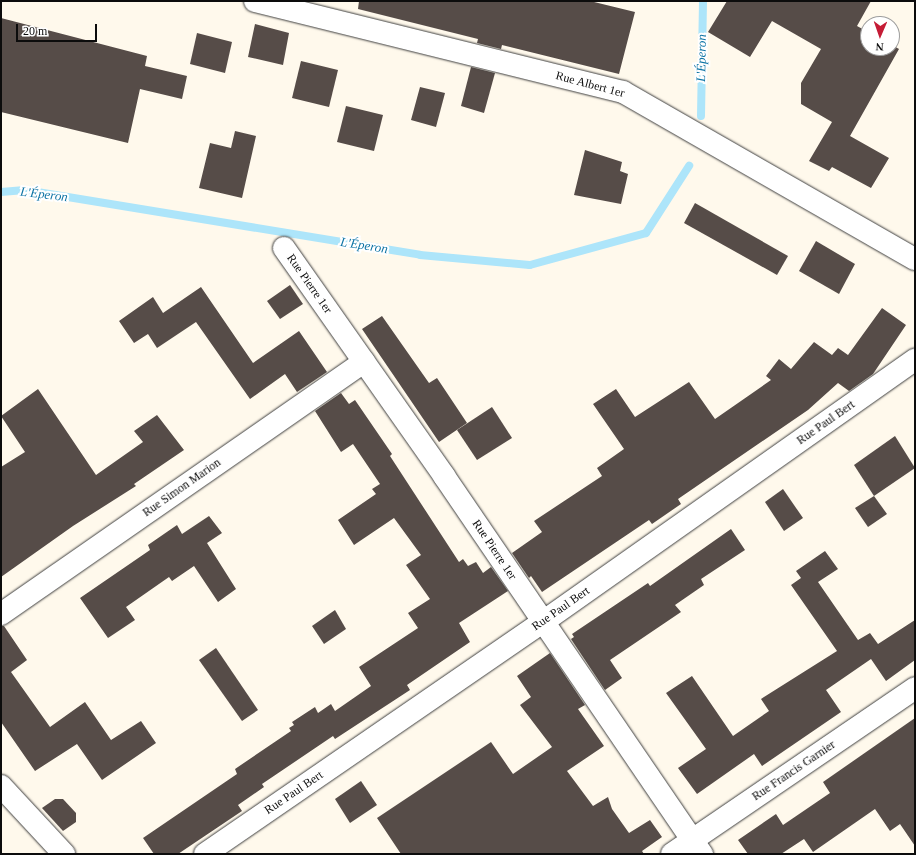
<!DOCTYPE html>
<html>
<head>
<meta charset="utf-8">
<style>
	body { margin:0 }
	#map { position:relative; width:916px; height:855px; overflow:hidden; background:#fff9ec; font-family:"Times New Roman",serif }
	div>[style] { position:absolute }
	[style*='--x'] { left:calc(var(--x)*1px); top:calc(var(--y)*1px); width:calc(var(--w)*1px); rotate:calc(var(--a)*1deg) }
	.stream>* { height:8px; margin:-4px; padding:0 4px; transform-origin:4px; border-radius:4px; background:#ade5fa }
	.building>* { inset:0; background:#564c48 }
	.roads { filter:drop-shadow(0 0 1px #3f3f3f) drop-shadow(0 0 1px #3f3f3f) }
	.minor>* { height:22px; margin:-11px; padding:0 11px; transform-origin:11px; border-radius:11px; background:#fff }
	span { translate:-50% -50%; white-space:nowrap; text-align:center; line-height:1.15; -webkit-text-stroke:4px #fff; paint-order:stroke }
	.street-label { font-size:12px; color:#0c0c0c }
	.water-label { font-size:13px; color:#0e74a5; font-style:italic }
	.frame { position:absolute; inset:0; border:2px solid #0c0c0c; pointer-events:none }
	.north { position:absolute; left:860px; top:16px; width:40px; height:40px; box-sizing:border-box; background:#fff; border:1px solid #9e9e9e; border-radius:50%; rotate:182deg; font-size:11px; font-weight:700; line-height:16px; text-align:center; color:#0c0c0c }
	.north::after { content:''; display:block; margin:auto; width:14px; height:18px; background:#c51c36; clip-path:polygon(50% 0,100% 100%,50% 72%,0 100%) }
	.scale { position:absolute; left:16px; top:24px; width:81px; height:18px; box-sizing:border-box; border:2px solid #0c0c0c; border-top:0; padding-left:5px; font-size:12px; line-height:14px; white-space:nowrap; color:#0c0c0c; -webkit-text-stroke:3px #fff; paint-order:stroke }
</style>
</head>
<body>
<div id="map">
	<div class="stream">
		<i style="--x:701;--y:116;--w:115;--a:-89"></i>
		<i style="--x:1;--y:192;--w:24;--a:-5"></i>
		<i style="--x:25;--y:190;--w:400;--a:9.3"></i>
		<i style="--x:420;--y:255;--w:110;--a:5.2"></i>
		<i style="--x:530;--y:265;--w:120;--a:-15.4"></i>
		<i style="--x:646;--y:233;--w:80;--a:-57.3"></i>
	</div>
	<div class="building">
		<i style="clip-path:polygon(359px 1px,590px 1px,635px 12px,619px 74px,502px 45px,501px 49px,477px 43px,478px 39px,358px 9px)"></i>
		<i style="clip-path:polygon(727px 1px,871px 1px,857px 26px,868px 32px,868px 48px,892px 48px,892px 45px,899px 49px,850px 136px,889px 158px,871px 188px,832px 167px,829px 171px,809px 161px,832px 122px,801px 104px,801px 83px,821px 49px,772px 21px,750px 57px,708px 32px)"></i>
		<i style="clip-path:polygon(1px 18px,147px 56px,145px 66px,187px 76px,182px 99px,140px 89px,128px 143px,1px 112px)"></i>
		<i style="clip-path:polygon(255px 24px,289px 33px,283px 65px,248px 57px)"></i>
		<i style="clip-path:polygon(197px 33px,232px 42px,225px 73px,190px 64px)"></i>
		<i style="clip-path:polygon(301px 61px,338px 70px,329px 107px,292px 98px)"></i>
		<i style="clip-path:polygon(471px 67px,495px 73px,484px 113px,461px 106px)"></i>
		<i style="clip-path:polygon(420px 87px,445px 93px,436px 127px,411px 120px)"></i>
		<i style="clip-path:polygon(346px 106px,383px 115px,374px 151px,337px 142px)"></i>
		<i style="clip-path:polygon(235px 131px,256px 136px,242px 198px,199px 188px,210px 143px,231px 148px)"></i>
		<i style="clip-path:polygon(585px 150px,622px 162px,620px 171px,628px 174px,621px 204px,574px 195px)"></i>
		<i style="clip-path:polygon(695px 203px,788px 256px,777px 275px,684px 223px)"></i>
		<i style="clip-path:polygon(816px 241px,855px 264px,839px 294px,799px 271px)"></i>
		<i style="clip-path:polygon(290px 285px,303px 304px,280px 319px,267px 301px)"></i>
		<i style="clip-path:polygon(201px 287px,253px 363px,299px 331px,327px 372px,297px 392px,285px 374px,250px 399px,196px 322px,157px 348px,148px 334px,134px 343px,119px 321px,153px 297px,163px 313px)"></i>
		<i style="clip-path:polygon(882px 308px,906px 325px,873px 374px,849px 391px,838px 383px,808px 410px,678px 499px,681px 504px,652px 524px,649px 520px,542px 592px,531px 576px,529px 578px,512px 553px,542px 532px,534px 521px,602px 476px,597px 468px,624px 449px,593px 404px,616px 389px,635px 417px,689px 382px,715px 419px,771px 380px,766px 376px,779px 359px,791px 369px,814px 342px,832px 355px,838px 348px,848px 355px)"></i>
		<i style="clip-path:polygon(382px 316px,429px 383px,437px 378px,467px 423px,439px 442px,362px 329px)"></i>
		<i style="clip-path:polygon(38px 389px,96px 475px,143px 442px,134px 431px,157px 415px,184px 450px,134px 484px,136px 486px,73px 526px,1px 577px,1px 467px,25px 452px,1px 416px)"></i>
		<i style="clip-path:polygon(341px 393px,349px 404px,355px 400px,392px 454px,390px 456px,459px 562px,463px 559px,468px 566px,476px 562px,483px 573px,491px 567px,508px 591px,459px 623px,470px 642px,407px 685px,410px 690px,335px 739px,333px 736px,262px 784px,264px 787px,238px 805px,242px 811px,178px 854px,154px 854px,143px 838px,237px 774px,235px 769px,291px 731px,289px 728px,294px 725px,292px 722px,315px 707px,318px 713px,331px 704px,335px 711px,371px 686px,359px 667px,418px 628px,408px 613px,430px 599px,406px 565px,421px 555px,394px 518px,354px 545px,338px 520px,376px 494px,372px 489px,380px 484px,353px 444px,341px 452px,315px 411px)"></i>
		<i style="clip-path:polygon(492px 407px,512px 438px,477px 460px,457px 430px)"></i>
		<i style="clip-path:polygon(895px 436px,915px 468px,874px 496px,854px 465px)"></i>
		<i style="clip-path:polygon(783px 489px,803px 518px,784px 531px,765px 502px)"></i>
		<i style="clip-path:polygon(874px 496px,887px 514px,868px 527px,855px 508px)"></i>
		<i style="clip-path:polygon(209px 516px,222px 533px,207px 543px,236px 589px,218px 602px,194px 566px,172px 581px,169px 577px,126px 607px,135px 620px,108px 638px,80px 598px,150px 550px,148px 545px,177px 525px,182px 534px)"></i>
		<i style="clip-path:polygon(731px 529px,745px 550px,701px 579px,704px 585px,675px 605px,681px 612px,610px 660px,622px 678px,605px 690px,571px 639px,574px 637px,572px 634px,648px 583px,650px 586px)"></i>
		<i style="clip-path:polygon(825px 551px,838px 569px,818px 582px,858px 640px,870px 633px,878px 644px,915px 620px,915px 660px,886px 681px,871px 659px,826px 690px,841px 712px,762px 766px,754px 754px,697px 794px,678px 768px,706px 749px,666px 693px,692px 676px,733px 736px,769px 711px,761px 699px,837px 651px,791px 585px,801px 578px,796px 571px)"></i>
		<i style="clip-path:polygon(335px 610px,346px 629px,324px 644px,312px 626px)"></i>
		<i style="clip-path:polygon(1px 626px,4px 626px,27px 660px,11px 672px,50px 727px,85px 702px,111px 740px,141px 721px,156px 743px,102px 780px,77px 744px,35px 771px,1px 722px)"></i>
		<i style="clip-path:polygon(216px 648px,258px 710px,242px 721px,199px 660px)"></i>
		<i style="clip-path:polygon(550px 653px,585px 705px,578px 709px,604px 746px,567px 771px,593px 806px,608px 797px,612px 809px,629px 833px,650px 820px,662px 837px,642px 851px,644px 854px,401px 854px,377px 818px,491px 742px,513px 774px,552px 747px,520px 705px,531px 697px,517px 676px)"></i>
		<i style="clip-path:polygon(915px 718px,915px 846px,900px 824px,890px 831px,875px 809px,813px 852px,804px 839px,781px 854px,748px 854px,738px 840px,776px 814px,783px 825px,830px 793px,823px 782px)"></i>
		<i style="clip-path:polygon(361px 781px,377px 805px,350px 823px,335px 799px)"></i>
		<i style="clip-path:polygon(55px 799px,63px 799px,76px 813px,76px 822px,63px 831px,42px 808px)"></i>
	</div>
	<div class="roads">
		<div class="minor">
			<i style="--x:255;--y:1;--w:379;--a:13.9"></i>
			<i style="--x:623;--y:92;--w:336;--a:29.8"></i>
			<i style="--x:284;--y:248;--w:279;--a:54.9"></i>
			<i style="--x:444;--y:476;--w:458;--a:55.7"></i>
			<i style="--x:1;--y:614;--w:442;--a:-34.8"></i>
			<i style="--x:1;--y:786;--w:93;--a:47.2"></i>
			<i style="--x:205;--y:854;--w:410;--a:-34.5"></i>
			<i style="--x:543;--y:622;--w:455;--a:-35.2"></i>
			<i style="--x:672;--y:854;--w:294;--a:-34.3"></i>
		</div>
	</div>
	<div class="street-label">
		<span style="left:590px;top:85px;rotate:15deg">Rue Albert 1er</span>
		<span style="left:309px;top:284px;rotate:55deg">Rue Pierre 1er</span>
		<span style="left:826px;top:423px;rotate:-35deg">Rue Paul Bert</span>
		<span style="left:182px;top:488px;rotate:-35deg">Rue Simon Marion</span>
		<span style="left:494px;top:550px;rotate:56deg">Rue Pierre 1er</span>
		<span style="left:561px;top:609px;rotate:-35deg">Rue Paul Bert</span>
		<span style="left:794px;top:771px;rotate:-34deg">Rue Francis Garnier</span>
		<span style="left:294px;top:793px;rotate:-34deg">Rue Paul Bert</span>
	</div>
	<div class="water-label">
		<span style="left:702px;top:58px;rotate:-89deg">L'Éperon</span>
		<span style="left:44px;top:195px;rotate:7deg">L'Éperon</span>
		<span style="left:364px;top:246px;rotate:9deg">L'Éperon</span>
	</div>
	<div class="frame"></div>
	<div class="north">N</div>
	<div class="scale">20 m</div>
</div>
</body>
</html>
